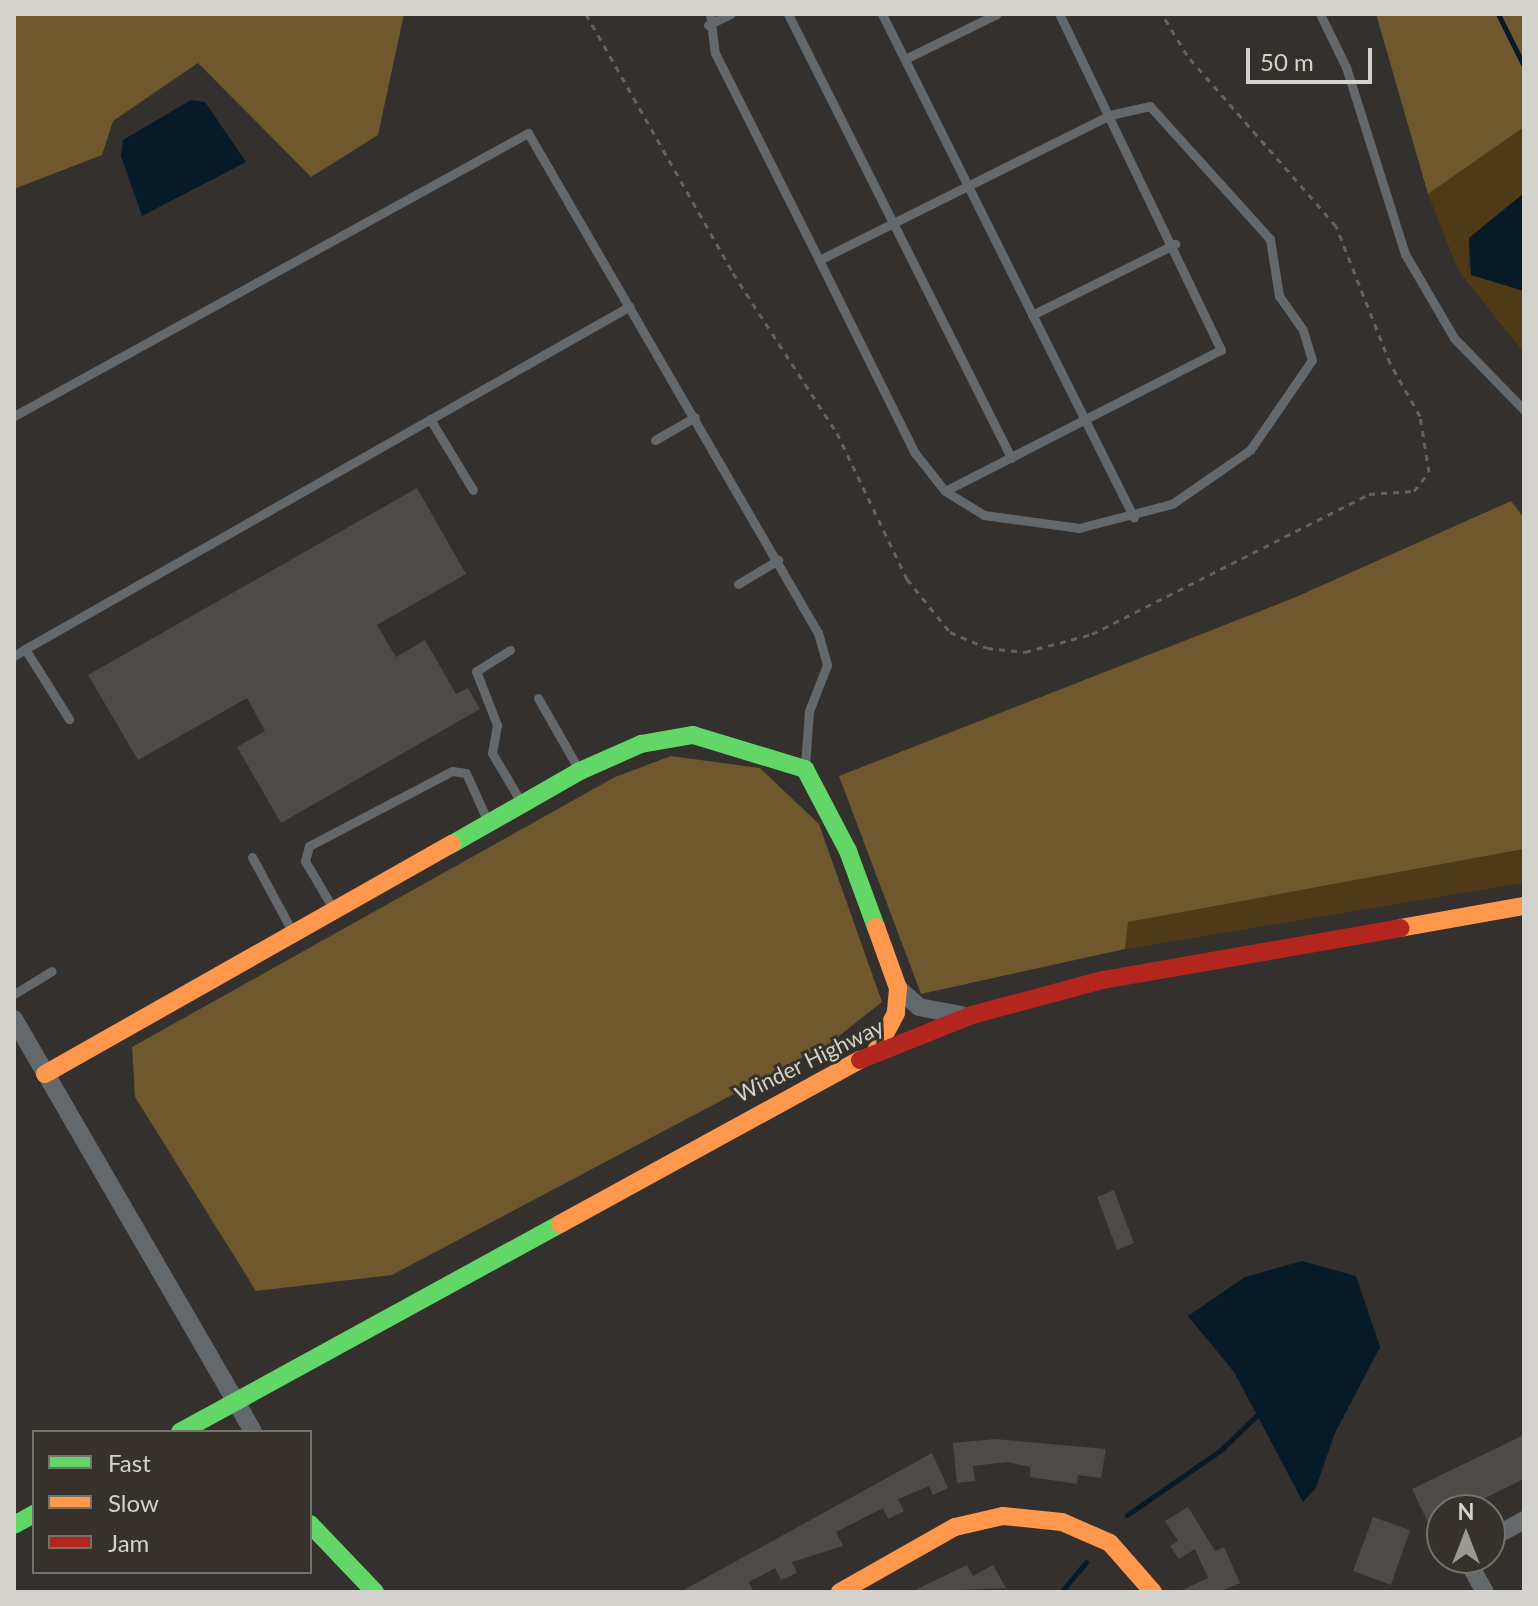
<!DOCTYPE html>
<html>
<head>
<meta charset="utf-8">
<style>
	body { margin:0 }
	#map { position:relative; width:1538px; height:1606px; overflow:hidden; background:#33302d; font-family:Lato,sans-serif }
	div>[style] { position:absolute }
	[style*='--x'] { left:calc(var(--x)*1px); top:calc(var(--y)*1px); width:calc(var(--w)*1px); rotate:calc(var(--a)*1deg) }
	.green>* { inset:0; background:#4e3a17 }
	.forest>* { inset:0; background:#6f572e }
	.water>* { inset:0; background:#061a28 }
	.stream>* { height:5px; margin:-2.5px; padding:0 2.5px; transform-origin:2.5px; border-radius:2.5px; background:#061a28 }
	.building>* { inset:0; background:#4d4a47 }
	.path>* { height:3px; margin-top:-1.5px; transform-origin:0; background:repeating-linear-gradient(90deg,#616465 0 6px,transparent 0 12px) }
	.lane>* { height:9px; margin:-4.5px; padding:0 4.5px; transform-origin:4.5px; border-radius:4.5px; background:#63686c }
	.street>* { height:18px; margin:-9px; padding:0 9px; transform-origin:9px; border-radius:9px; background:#63686c }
	.fast>* { height:18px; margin:-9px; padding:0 9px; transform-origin:9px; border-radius:9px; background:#63d668 }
	.slow>* { height:18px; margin:-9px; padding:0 9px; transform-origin:9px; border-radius:9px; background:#ff974d }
	.jam>* { height:18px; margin:-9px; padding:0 9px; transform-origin:9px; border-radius:9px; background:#b3261e }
	span { translate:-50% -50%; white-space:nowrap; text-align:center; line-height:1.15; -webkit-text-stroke:6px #36312a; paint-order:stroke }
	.street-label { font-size:22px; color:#d4d2cd }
	.frame { position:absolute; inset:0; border:16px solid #d4d2cd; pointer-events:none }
	.legend { position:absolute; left:32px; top:1430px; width:280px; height:144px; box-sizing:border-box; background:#36312a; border:2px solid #75716b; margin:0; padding:10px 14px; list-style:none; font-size:24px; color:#d4d2cd }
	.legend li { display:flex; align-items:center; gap:16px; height:40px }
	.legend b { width:40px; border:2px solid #75716b }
	.north { position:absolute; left:1426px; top:1494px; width:80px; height:80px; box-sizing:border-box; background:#36312a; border:2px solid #75716b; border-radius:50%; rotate:0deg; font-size:22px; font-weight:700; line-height:32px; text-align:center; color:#d4d2cd }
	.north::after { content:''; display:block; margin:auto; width:28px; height:36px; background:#9c9995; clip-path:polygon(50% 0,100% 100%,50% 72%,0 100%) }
	.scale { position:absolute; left:1246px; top:48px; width:126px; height:36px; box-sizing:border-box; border:4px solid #d4d2cd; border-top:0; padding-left:10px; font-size:24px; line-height:28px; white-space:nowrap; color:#d4d2cd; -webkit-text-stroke:6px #36312a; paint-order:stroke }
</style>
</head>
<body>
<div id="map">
	<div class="green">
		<i style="clip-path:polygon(1524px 127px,1524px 193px,1469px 238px,1468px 269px,1524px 291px,1524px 353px,1458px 270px,1428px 194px)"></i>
		<i style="clip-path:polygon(1524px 849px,1524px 883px,1125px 949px,1127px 922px)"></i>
	</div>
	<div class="forest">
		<i style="clip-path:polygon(14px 14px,404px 14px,378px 135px,311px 177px,198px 63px,113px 121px,102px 155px,14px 189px)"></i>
		<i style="clip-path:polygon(1376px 14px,1524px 14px,1524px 127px,1428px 194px)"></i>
		<i style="clip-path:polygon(1511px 501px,1524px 518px,1524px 849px,1128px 922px,1125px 949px,921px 994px,839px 776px,1296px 597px)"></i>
		<i style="clip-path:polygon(671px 756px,760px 768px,819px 824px,882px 1002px,830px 1043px,392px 1275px,256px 1291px,135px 1097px,132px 1047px,615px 777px)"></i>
	</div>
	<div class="water">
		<i style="clip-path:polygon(191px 100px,205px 102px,246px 162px,142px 216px,121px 156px,123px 140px)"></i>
		<i style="clip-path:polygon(1524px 193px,1524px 291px,1471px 275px,1469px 238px)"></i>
		<i style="clip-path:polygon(1302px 1261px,1356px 1276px,1380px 1347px,1334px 1435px,1316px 1488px,1303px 1502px,1234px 1372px,1188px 1316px,1245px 1277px)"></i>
	</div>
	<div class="stream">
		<i style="--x:1498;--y:14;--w:58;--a:63.4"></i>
		<i style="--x:1127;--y:1515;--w:114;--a:-34.7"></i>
		<i style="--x:1221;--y:1450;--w:50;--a:-44.2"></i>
		<i style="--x:1061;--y:1592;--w:39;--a:-50"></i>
	</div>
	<div class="building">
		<i style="clip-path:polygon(417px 488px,466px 574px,377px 625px,396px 657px,425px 640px,456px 694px,468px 688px,480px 709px,281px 823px,237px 747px,265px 731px,247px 698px,138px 760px,88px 675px)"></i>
		<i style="clip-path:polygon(1114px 1190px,1134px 1243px,1117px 1250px,1097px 1197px)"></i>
		<i style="clip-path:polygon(1524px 1435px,1524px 1479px,1460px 1510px,1442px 1510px,1442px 1524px,1431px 1529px,1412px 1489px)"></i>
		<i style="clip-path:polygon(995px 1439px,1106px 1449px,1101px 1478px,1078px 1475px,1077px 1484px,1030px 1477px,1030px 1467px,1007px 1462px,973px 1466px,975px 1481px,957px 1483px,953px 1443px)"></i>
		<i style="clip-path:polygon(932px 1453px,948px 1488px,933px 1495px,929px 1486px,898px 1499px,904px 1511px,888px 1519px,883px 1508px,836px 1532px,843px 1546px,792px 1562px,797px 1573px,781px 1580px,775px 1568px,749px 1582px,754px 1592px,680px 1592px)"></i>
		<i style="clip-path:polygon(1188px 1507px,1215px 1551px,1224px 1547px,1240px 1583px,1219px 1592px,1178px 1592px,1208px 1578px,1195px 1549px,1179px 1559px,1170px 1546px,1178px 1541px,1165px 1521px)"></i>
		<i style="clip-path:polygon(1373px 1517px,1410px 1530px,1391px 1585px,1353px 1571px)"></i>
		<i style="clip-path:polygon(967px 1565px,973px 1576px,993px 1565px,1006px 1588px,911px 1592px)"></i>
	</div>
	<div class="path">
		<i style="--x:586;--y:14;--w:298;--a:60.4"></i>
		<i style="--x:733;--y:273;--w:191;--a:57"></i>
		<i style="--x:837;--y:433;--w:162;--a:64.4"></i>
		<i style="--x:907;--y:579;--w:68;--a:50.9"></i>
		<i style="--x:950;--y:632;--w:40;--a:23.4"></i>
		<i style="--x:987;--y:648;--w:38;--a:6"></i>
		<i style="--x:1025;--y:652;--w:69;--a:-15"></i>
		<i style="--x:1092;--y:634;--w:310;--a:-26.8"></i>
		<i style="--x:1369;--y:494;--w:45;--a:-3.8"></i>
		<i style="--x:1414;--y:491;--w:24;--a:-52"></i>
		<i style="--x:1429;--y:472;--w:57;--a:-99.1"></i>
		<i style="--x:1420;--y:416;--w:61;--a:-119.5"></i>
		<i style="--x:1390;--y:363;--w:147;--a:-111.5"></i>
		<i style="--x:1336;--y:226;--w:227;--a:-131.1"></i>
		<i style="--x:1187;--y:55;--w:48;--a:-121.4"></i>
	</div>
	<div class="lane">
		<i style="--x:710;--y:14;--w:39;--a:83"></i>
		<i style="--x:715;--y:53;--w:232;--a:63.3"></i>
		<i style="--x:819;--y:260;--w:216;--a:63.6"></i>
		<i style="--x:915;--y:453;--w:48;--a:51.7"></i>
		<i style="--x:945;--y:491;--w:46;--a:31.6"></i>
		<i style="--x:984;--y:515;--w:96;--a:7.8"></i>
		<i style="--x:1079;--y:528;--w:96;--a:-14.5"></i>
		<i style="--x:1172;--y:504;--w:95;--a:-34.7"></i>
		<i style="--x:1250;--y:450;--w:109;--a:-55.4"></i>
		<i style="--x:1312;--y:360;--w:31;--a:-107"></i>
		<i style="--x:1303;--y:330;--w:42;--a:-125.2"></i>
		<i style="--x:1279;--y:296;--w:58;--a:-99"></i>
		<i style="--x:1270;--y:239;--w:179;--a:-132.1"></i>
		<i style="--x:1150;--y:106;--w:41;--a:167.3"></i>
		<i style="--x:1110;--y:115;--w:325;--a:153.5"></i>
		<i style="--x:788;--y:14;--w:497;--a:63.3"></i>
		<i style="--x:882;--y:14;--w:563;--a:63.43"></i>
		<i style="--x:1320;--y:14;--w:59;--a:63.9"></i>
		<i style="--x:1346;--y:67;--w:196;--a:72.5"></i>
		<i style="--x:1405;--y:254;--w:97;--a:59.7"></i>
		<i style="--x:1454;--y:338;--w:100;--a:45.8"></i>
		<i style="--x:708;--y:25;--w:25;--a:-26"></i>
		<i style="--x:905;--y:59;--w:102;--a:-26.1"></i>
		<i style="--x:1032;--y:315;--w:160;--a:-26.4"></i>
		<i style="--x:14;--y:416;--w:587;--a:-28.84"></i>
		<i style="--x:528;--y:133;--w:578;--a:59.89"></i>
		<i style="--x:818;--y:633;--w:33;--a:74"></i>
		<i style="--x:827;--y:665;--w:49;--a:111.4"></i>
		<i style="--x:809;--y:711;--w:55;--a:94.2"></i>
		<i style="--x:430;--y:419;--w:83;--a:58.8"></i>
		<i style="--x:655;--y:440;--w:46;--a:-29.9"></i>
		<i style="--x:945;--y:491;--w:310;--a:-27.1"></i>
		<i style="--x:1221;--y:350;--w:373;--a:-115.7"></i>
		<i style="--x:738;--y:584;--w:47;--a:-31"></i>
		<i style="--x:25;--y:649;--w:695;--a:-29.55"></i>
		<i style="--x:510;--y:650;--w:40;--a:148"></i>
		<i style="--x:476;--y:671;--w:58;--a:68.7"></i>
		<i style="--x:497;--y:725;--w:28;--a:100"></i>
		<i style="--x:492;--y:753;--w:57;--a:59.4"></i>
		<i style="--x:14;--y:656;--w:13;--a:-32"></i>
		<i style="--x:25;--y:649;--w:83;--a:57.8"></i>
		<i style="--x:538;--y:698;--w:81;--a:60.3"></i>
		<i style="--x:252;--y:857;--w:84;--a:61.6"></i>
		<i style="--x:334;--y:910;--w:57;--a:-120.6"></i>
		<i style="--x:305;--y:861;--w:16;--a:-75"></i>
		<i style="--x:309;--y:846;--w:161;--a:-27.7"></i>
		<i style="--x:452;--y:771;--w:14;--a:8"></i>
		<i style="--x:466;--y:773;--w:54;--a:65.8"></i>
		<i style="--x:14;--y:994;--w:44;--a:-31.2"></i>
	</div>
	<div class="street">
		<i style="--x:898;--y:988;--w:28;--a:42"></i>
		<i style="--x:919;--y:1007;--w:43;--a:10.8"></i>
		<i style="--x:14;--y:1019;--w:477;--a:59.9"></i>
		<i style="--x:1490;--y:1539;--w:39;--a:-29"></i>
		<i style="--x:1466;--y:1558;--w:39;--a:61"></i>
	</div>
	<div class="fast">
		<i style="--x:452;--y:844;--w:147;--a:-29.7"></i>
		<i style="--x:580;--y:771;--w:67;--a:-23.9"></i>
		<i style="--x:641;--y:744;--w:53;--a:-9.8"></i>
		<i style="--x:693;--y:735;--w:117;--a:16.9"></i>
		<i style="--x:805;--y:769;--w:93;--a:62.3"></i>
		<i style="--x:848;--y:851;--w:81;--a:69.8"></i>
		<i style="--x:180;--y:1432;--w:433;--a:-28.7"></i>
		<i style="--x:310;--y:1524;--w:94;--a:46.3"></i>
		<i style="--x:14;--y:1525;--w:23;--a:-29"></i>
	</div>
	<div class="slow">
		<i style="--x:876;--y:927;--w:65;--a:70.2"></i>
		<i style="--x:898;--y:988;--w:25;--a:95"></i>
		<i style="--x:896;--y:1013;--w:43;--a:117.8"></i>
		<i style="--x:1400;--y:928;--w:126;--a:-10.1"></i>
		<i style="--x:45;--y:1074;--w:467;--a:-29.5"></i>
		<i style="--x:560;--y:1224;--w:342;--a:-28.7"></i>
		<i style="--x:840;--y:1592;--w:132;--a:-29.5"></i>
		<i style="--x:955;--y:1527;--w:49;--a:-12.9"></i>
		<i style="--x:1003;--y:1516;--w:59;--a:5.8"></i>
		<i style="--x:1062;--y:1522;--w:52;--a:23.6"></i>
		<i style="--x:1110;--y:1543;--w:65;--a:48.7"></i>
	</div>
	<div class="jam">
		<i style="--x:860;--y:1060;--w:121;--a:-21.9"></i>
		<i style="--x:972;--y:1015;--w:136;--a:-15"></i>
		<i style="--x:1103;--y:980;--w:302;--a:-9.9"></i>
	</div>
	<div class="street-label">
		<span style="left:809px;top:1060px;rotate:-26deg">Winder Highway</span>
	</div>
	<div class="frame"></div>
	<ul class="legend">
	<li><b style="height:10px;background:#63d668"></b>Fast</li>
	<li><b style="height:10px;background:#ff974d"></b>Slow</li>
	<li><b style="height:10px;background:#b3261e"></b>Jam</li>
	</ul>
	<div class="north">N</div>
	<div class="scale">50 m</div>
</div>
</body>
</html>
